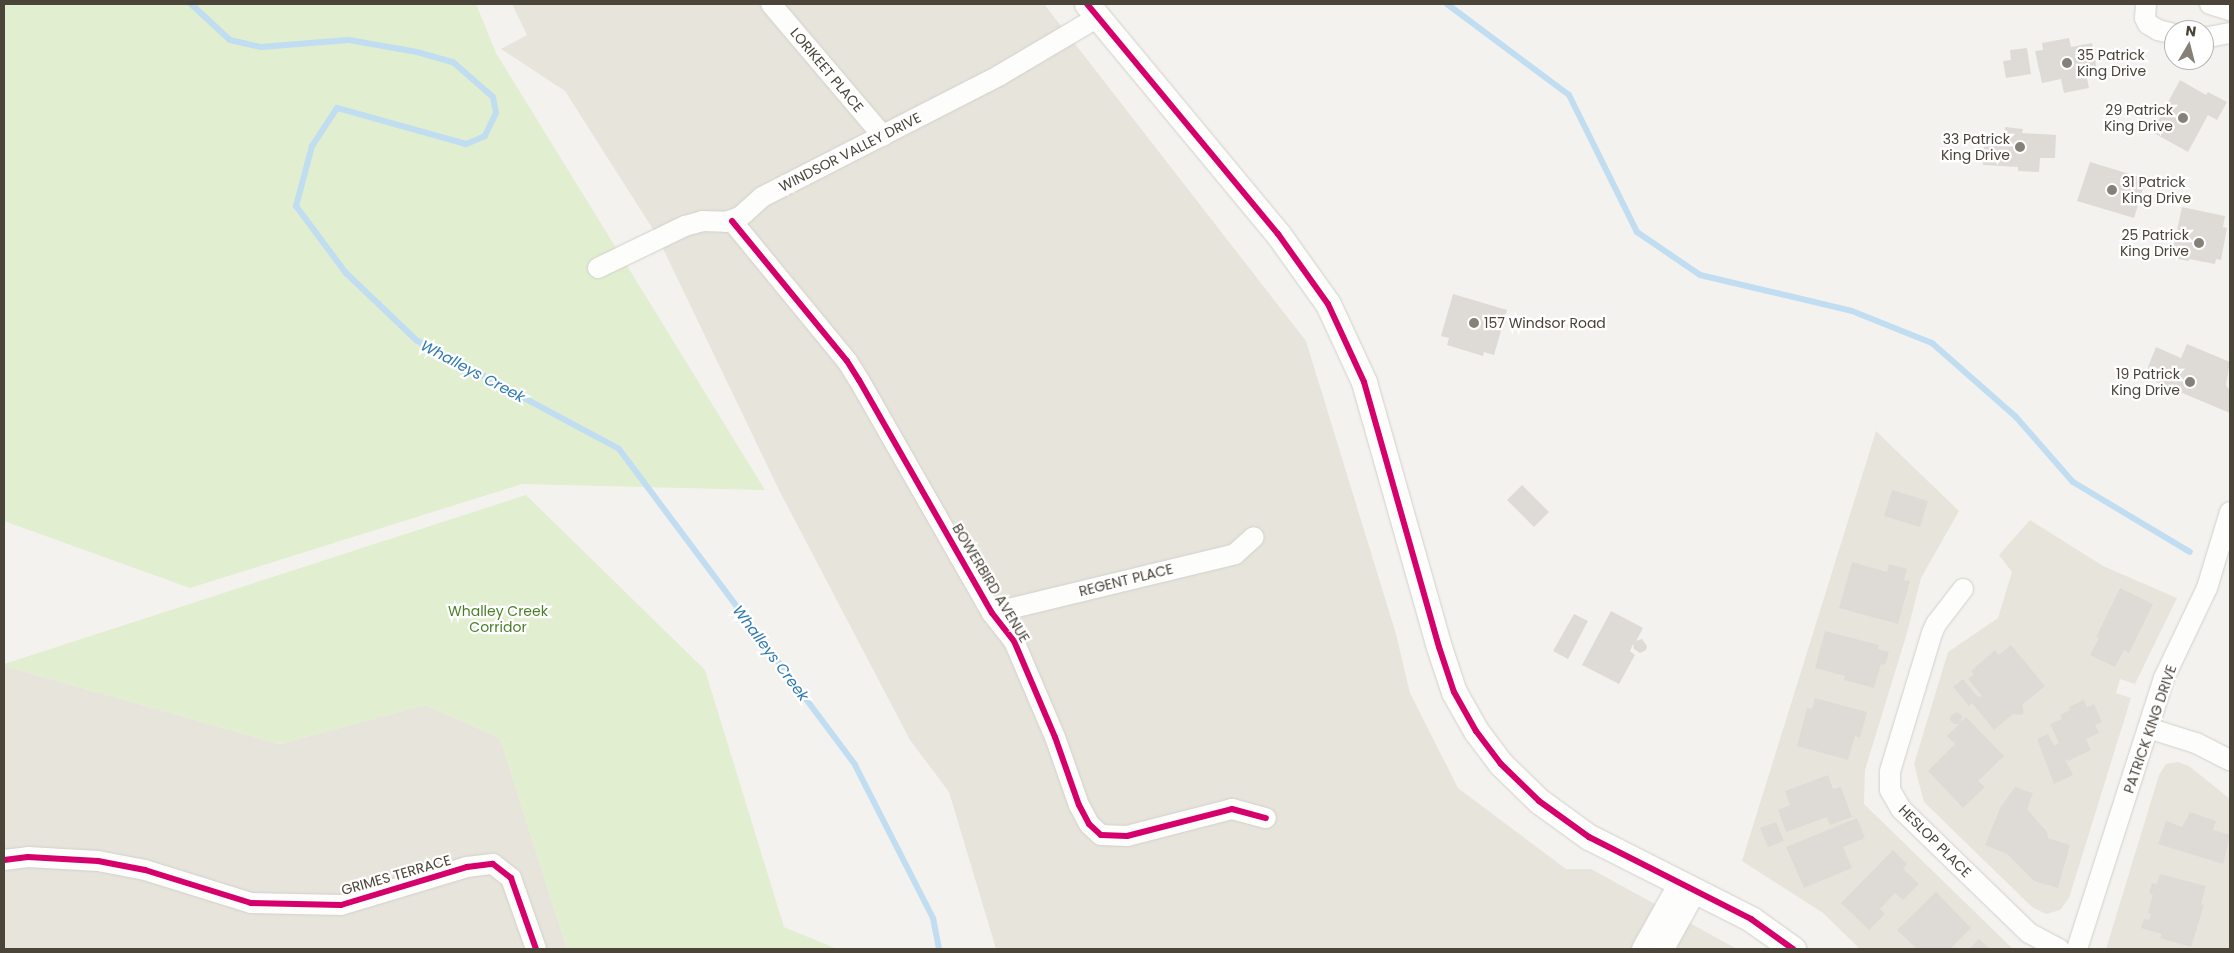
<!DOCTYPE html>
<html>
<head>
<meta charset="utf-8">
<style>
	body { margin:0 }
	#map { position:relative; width:2234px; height:953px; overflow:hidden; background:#f4f2ee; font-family:Poppins,sans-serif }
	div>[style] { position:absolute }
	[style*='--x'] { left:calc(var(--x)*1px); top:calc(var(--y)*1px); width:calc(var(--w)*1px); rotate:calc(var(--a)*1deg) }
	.residential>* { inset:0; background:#e7e4dc }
	.green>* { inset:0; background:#e1eecf }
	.stream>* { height:6px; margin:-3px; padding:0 3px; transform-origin:3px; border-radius:3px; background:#c0ddf1 }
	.building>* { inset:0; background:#dedbd6 }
	.roads { filter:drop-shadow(0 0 1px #d2d0cb) drop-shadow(0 0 1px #d2d0cb) }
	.minor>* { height:20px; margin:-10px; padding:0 10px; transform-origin:10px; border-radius:10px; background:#fdfdfc }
	.tertiary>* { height:25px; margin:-12.5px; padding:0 12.5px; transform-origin:12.5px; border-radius:12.5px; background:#fdfdfc }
	.cycleway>* { height:6px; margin:-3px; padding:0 3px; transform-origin:3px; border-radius:3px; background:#d6006c }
	.dots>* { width:14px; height:14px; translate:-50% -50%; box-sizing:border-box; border:2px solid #fff; border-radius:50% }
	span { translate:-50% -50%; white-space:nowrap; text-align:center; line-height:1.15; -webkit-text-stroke:4.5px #fff; paint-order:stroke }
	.poi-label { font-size:14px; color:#4b4439 }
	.left { translate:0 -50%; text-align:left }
	.right { translate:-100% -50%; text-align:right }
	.street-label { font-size:14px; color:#4b4439 }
	.park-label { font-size:14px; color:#4a7f2a }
	.water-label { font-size:15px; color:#2e7ab2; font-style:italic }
	.frame { position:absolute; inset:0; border:5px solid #4b4439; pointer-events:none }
	.north { position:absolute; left:2164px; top:20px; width:50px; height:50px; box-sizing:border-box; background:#fff; border:1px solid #b7b4b0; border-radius:50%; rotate:8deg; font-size:14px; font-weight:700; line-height:20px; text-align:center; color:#4b4439 }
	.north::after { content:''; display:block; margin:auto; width:18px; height:22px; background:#868178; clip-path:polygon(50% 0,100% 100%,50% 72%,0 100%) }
</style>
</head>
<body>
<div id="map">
	<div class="residential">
		<i style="clip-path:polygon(512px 4px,1044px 4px,1306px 341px,1396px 634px,1410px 693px,1458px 788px,1566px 869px,1591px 869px,1737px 949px,996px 949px,949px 792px,910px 740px,779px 490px,656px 234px,565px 91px,501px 49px,527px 35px)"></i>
		<i style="clip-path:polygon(1876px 431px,1959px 511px,1921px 578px,1907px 633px,1865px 770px,1864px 804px,2013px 949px,1860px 949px,1823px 913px,1742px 861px)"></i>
		<i style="clip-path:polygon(2030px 520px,2103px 566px,2177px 598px,2135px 684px,2120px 679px,2116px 693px,2131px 698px,2069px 898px,2060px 910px,2046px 914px,2032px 907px,1924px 802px,1914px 764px,1948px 652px,1998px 618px,2012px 572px,1999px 555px)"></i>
		<i style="clip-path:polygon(4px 666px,280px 744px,425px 705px,500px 738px,567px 949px,4px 949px)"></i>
		<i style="clip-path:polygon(2178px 762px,2189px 766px,2230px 799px,2230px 949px,2106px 949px,2159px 775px,2166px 764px)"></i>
	</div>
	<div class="green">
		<i style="clip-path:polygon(4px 4px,476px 4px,496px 53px,765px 490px,522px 484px,190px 588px,4px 521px)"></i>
		<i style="clip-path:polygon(526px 495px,705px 670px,784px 927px,837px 949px,567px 949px,500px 738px,425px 705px,280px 744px,4px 666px,4px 664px)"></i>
	</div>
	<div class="stream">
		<i style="--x:191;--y:4;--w:53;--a:42.7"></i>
		<i style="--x:230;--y:40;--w:32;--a:13"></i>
		<i style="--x:261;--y:47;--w:88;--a:-4.5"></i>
		<i style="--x:349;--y:40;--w:69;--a:10"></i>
		<i style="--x:417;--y:52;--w:37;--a:16"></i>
		<i style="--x:453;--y:62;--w:53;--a:41.2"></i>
		<i style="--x:493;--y:97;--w:16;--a:79"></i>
		<i style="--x:496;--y:113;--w:25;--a:116"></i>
		<i style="--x:485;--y:136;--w:21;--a:157"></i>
		<i style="--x:466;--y:144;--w:134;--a:-164.4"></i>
		<i style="--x:337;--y:108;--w:45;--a:123.3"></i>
		<i style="--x:312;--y:146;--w:62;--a:104.9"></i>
		<i style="--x:296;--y:206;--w:84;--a:53.3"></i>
		<i style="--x:346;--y:273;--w:97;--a:43.7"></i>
		<i style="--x:416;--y:340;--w:230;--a:28.2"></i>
		<i style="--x:619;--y:449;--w:394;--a:53.2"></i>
		<i style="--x:855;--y:765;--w:172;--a:63"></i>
		<i style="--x:933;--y:918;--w:32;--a:79"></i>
		<i style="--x:1447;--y:4;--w:152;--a:36.7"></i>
		<i style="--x:1569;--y:95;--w:153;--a:63.6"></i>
		<i style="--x:1637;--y:232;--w:76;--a:34.3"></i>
		<i style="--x:1700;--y:275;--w:156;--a:13.3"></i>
		<i style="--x:1852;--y:311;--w:86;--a:21.8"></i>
		<i style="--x:1932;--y:343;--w:112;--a:41.4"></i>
		<i style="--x:2016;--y:417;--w:86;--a:48.8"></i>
		<i style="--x:2073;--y:482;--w:136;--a:30.9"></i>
	</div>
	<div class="building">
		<i style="clip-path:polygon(2069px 38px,2071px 47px,2092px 43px,2098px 75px,2087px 78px,2089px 88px,2064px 93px,2061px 79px,2042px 83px,2035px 51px,2043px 50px,2042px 43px)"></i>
		<i style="clip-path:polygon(2027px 48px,2031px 74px,2006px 78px,2003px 61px,2011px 60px,2010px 50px)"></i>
		<i style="clip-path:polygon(2180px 80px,2206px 95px,2208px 92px,2227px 102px,2217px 120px,2208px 115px,2188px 152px,2152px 132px)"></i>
		<i style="clip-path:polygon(2005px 127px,2023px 129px,2022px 133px,2056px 135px,2055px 158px,2040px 158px,2039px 172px,2018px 171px,2018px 167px,1983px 165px,1985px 135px,2005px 136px)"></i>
		<i style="clip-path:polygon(2090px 162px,2146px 179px,2134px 218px,2077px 201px)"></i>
		<i style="clip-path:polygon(2182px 207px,2225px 216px,2223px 227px,2227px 228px,2221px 260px,2216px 259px,2215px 264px,2189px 259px,2189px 261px,2171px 258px)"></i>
		<i style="clip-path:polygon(1453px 294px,1507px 310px,1494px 355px,1484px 352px,1483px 356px,1447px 345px,1449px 338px,1441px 336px)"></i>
		<i style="clip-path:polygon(2187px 344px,2230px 362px,2226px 385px,2230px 391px,2230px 413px,2144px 377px,2156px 347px,2181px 358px)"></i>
		<i style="clip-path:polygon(1522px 485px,1549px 512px,1534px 527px,1507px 500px)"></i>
		<i style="clip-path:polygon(1892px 490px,1928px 501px,1920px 527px,1884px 516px)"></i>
		<i style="clip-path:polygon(1852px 562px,1887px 572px,1889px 564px,1907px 569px,1904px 580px,1910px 581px,1898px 624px,1839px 608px)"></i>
		<i style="clip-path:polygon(2120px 588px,2153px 604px,2129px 653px,2124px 650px,2115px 667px,2090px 655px,2099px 638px,2096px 637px)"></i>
		<i style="clip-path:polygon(1611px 611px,1643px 628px,1636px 641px,1642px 639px,1647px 646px,1646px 650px,1640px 653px,1634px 649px,1633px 644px,1630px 651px,1635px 655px,1619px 684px,1582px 665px)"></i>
		<i style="clip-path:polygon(1574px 614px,1588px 621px,1568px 659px,1553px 651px)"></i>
		<i style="clip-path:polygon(1825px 631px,1879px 645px,1878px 649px,1889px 652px,1885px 665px,1881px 664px,1874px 688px,1844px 680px,1845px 676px,1815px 668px)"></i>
		<i style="clip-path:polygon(2011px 645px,2045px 686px,2022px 705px,2024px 712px,2022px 715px,2013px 714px,1994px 730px,1972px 703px,1969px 706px,1953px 687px,1963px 679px,1978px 697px,1982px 696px,1968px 679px,1974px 674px,1971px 671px,1995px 650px,1999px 655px)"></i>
		<i style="clip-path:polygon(1815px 698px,1867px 712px,1860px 738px,1855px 736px,1848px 760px,1797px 746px,1807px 708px,1812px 709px)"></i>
		<i style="clip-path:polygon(2084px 700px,2087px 707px,2094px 704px,2102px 722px,2095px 725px,2099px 733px,2086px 739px,2091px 750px,2068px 761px,2065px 759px,2073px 775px,2054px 784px,2037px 739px,2048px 734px,2054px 746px,2059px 743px,2050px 724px,2062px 719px,2060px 715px,2070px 710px,2069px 707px)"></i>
		<i style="clip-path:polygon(1957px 712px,1962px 716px,1961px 722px,1966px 717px,2004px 756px,1978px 781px,1985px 787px,1963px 808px,1928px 771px,1955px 744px,1947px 736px,1959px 724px,1954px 724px,1950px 720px,1951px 715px)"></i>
		<i style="clip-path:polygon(1828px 775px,1833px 789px,1841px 787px,1852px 817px,1830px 825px,1827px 817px,1786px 832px,1778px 810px,1790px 805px,1785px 791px)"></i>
		<i style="clip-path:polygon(2015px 787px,2033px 793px,2027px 809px,2047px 832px,2048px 838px,2070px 845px,2058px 888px,2034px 881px,2007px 854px,1985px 845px,2000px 808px)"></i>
		<i style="clip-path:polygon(2190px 812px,2216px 821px,2213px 830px,2230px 835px,2223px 864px,2158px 844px,2166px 821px,2182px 827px)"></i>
		<i style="clip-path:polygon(1857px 818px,1865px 838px,1843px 847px,1852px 868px,1804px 888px,1786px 847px)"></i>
		<i style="clip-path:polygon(1776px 822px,1784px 841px,1768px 847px,1760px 828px)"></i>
		<i style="clip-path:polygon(1893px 850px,1907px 864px,1903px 869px,1919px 884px,1903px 900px,1895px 893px,1880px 909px,1885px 914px,1869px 930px,1841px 903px)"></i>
		<i style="clip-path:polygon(2160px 874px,2206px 886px,2201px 904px,2204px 905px,2191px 947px,2160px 938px,2162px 934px,2141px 928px,2144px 919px,2149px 920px,2151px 914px,2148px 913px,2153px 895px,2149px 893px,2152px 883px,2157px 884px)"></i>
		<i style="clip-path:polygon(1936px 892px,1971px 928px,1950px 949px,1917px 949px,1897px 930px)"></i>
		<i style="clip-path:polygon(1979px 939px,1990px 949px,1969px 949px)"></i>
	</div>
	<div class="roads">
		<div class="minor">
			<i style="--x:771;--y:4;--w:173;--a:49.7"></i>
			<i style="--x:2146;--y:4;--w:14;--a:94"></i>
			<i style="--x:2145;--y:18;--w:7;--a:63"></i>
			<i style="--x:2148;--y:24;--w:12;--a:31"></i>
			<i style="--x:2158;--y:30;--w:16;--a:14"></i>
			<i style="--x:2210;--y:4;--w:21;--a:17"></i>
			<i style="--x:2204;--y:38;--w:26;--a:-11"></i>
			<i style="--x:732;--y:221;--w:181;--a:50.6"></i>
			<i style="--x:847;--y:361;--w:22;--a:58"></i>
			<i style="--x:859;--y:380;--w:268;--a:60.3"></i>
			<i style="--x:992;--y:613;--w:36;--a:52"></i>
			<i style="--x:1014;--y:641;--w:104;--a:66.9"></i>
			<i style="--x:1055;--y:737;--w:72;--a:70.6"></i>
			<i style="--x:1079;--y:805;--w:21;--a:62"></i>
			<i style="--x:1089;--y:824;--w:16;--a:43"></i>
			<i style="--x:1101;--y:835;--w:26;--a:2"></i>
			<i style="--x:1127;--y:836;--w:108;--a:-14.4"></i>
			<i style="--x:1232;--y:809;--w:35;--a:15"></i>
			<i style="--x:598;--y:268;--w:97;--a:-25.8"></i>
			<i style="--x:685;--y:226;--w:18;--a:-16"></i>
			<i style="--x:702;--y:221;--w:24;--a:2"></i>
			<i style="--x:726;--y:222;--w:15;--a:-20"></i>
			<i style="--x:740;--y:217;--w:30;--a:-42"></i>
			<i style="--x:762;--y:197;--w:267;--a:-27.1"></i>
			<i style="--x:1000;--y:75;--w:114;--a:-30.6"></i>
			<i style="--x:1963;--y:589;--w:44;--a:127.6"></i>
			<i style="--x:1936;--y:624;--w:10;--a:114"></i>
			<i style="--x:1932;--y:633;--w:144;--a:106.9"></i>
			<i style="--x:1890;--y:771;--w:19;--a:90"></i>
			<i style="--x:1890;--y:790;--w:22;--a:60"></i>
			<i style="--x:1901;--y:809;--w:178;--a:44.1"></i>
			<i style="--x:2029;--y:933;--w:34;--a:28"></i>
			<i style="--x:992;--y:613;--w:250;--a:-13.6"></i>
			<i style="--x:1235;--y:554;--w:25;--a:-42"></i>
			<i style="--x:2148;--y:728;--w:50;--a:17.4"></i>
			<i style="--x:2196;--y:743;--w:38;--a:27"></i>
			<i style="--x:4;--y:860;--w:24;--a:-7"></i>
			<i style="--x:28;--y:857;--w:70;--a:3.3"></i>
			<i style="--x:98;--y:861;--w:48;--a:10.8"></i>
			<i style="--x:145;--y:870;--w:111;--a:17.3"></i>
			<i style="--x:251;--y:903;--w:90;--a:1.3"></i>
			<i style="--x:341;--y:905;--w:132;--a:-16.8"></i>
			<i style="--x:467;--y:867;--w:26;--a:-7"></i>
			<i style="--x:493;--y:864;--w:23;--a:38"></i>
			<i style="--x:511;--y:878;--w:75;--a:70.6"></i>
			<i style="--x:1642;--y:949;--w:76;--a:-60.7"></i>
			<i style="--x:1664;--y:949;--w:66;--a:-61.1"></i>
			<i style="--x:2077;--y:949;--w:285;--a:-72.2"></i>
			<i style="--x:2164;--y:678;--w:100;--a:-64.5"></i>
			<i style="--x:2207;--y:588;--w:79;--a:-73.2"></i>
		</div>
		<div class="tertiary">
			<i style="--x:1087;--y:4;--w:299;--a:50.3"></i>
			<i style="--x:1278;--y:234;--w:86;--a:54.5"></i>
			<i style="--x:1328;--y:304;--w:86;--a:65.2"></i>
			<i style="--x:1364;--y:382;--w:275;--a:74.2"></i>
			<i style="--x:1439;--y:647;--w:47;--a:71.6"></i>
			<i style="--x:1454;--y:692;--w:45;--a:60.6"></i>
			<i style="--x:1476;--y:731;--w:41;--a:52.9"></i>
			<i style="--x:1501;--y:764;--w:53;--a:44.2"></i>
			<i style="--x:1539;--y:801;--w:62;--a:35.8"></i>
			<i style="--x:1589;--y:837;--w:182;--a:26.8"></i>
			<i style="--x:1751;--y:919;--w:52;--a:35.5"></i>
		</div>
	</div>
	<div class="cycleway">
		<i style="--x:1087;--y:4;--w:299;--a:50.3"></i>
		<i style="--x:1278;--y:234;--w:86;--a:54.5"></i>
		<i style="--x:1328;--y:304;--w:86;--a:65.2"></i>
		<i style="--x:1364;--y:382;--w:275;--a:74.2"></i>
		<i style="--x:1439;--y:647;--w:47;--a:71.6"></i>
		<i style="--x:1454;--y:692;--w:45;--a:60.6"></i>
		<i style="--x:1476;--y:731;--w:41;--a:52.9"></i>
		<i style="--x:1501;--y:764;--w:53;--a:44.2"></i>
		<i style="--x:1539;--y:801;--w:62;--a:35.8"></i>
		<i style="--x:1589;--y:837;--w:182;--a:26.8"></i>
		<i style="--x:1751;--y:919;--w:52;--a:35.5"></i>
		<i style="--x:732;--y:221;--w:181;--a:50.6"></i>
		<i style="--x:847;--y:361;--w:22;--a:58"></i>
		<i style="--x:859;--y:380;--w:268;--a:60.3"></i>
		<i style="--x:992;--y:613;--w:36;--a:52"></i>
		<i style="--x:1014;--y:641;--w:104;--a:66.9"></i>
		<i style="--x:1055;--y:737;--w:72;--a:70.6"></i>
		<i style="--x:1079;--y:805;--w:21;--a:62"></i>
		<i style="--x:1089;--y:824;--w:16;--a:43"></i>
		<i style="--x:1101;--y:835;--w:26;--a:2"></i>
		<i style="--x:1127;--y:836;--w:108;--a:-14.4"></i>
		<i style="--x:1232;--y:809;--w:35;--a:15"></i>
		<i style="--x:4;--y:860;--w:24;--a:-7"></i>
		<i style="--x:28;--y:857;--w:70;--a:3.3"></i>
		<i style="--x:98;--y:861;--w:48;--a:10.8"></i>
		<i style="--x:145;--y:870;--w:111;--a:17.3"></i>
		<i style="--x:251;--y:903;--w:90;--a:1.3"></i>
		<i style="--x:341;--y:905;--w:132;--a:-16.8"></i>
		<i style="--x:467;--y:867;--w:26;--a:-7"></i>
		<i style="--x:493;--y:864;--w:23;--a:38"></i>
		<i style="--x:511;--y:878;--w:75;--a:70.6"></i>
	</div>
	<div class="dots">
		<i style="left:2067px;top:63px;background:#868178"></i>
		<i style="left:2183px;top:118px;background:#868178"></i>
		<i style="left:2020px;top:147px;background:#868178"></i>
		<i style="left:2112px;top:190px;background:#868178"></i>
		<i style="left:2199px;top:243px;background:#868178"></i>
		<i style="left:1474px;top:323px;background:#868178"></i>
		<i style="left:2190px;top:382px;background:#868178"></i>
	</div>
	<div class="poi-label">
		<span class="left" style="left:2077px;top:63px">35 Patrick<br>King Drive</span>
		<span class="right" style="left:2173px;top:118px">29 Patrick<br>King Drive</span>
		<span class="right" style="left:2010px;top:147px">33 Patrick<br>King Drive</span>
		<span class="left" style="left:2122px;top:190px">31 Patrick<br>King Drive</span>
		<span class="right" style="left:2189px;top:243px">25 Patrick<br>King Drive</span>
		<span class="left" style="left:1484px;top:323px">157 Windsor Road</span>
		<span class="right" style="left:2180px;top:382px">19 Patrick<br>King Drive</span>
	</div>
	<div class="street-label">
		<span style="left:827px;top:70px;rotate:50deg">LORIKEET PLACE</span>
		<span style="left:850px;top:152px;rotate:-27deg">WINDSOR VALLEY DRIVE</span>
		<span style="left:1126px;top:580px;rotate:-14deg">REGENT PLACE</span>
		<span style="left:991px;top:583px;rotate:59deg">BOWERBIRD AVENUE</span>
		<span style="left:2150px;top:729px;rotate:-71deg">PATRICK KING DRIVE</span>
		<span style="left:1935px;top:841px;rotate:45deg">HESLOP PLACE</span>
		<span style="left:396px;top:875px;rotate:-16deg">GRIMES TERRACE</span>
	</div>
	<div class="park-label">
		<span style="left:498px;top:619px">Whalley Creek<br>Corridor</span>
	</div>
	<div class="water-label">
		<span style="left:473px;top:371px;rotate:28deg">Whalleys Creek</span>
		<span style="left:771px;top:653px;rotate:53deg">Whalleys Creek</span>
	</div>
	<div class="frame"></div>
	<div class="north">N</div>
</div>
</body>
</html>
